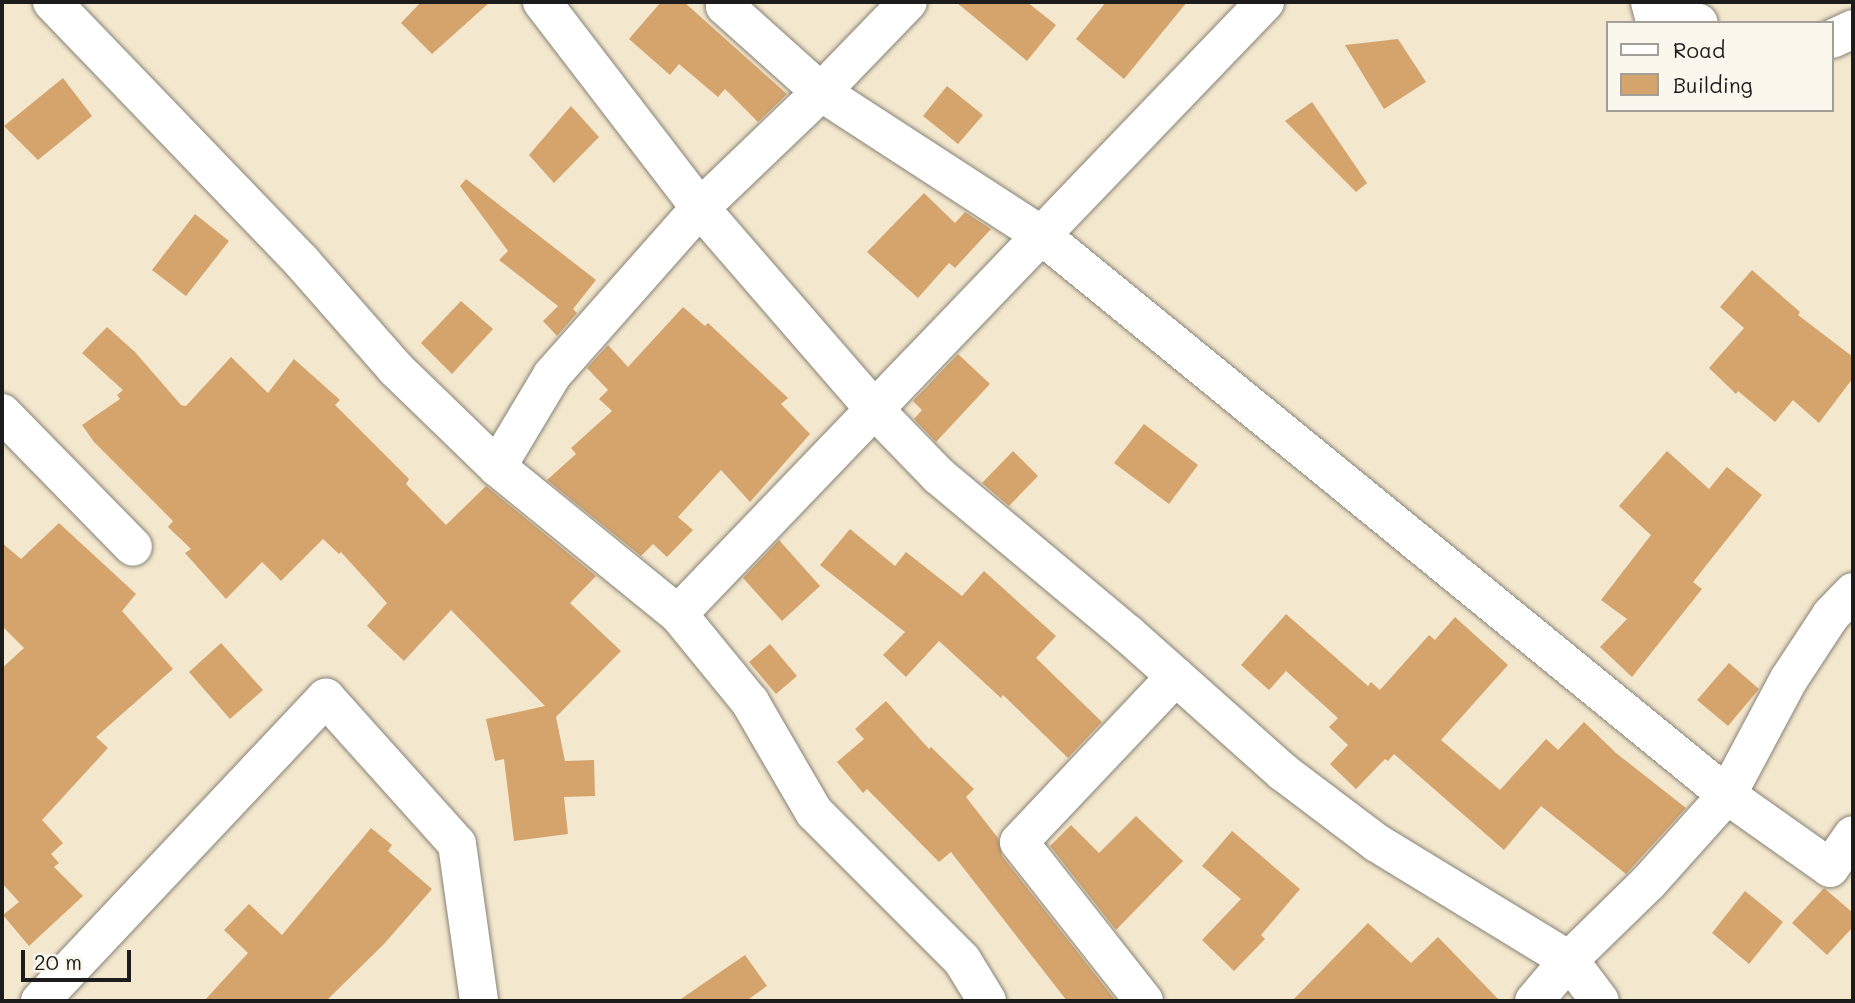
<!DOCTYPE html>
<html>
<head>
<meta charset="utf-8">
<style>
	body { margin:0 }
	#map { position:relative; width:1855px; height:1003px; overflow:hidden; background:#f3e7ce; font-family:Mali,sans-serif }
	div>[style] { position:absolute }
	[style*='--x'] { left:calc(var(--x)*1px); top:calc(var(--y)*1px); width:calc(var(--w)*1px); rotate:calc(var(--a)*1deg) }
	.building>* { inset:0; background:#d5a46d }
	.roads { filter:drop-shadow(0 0 2px #888275) drop-shadow(0 0 2px #888275) }
	.street>* { height:38px; margin:-19px; padding:0 19px; transform-origin:19px; border-radius:19px; background:#fff }
	span { translate:-50% -50%; white-space:nowrap; text-align:center; line-height:1.15; -webkit-text-stroke:6px #fbf7ec; paint-order:stroke }
	.frame { position:absolute; inset:0; border:4px solid #1c1c1c; pointer-events:none }
	.legend { position:absolute; left:1606px; top:21px; width:228px; height:91px; box-sizing:border-box; background:#fbf7ec; border:2px solid #a29f99; margin:0; padding:9px 12px; list-style:none; font-size:21px; color:#1c1c1c }
	.legend li { display:flex; align-items:center; gap:14px; height:35px }
	.legend b { width:35px; border:2px solid #a29f99 }
	.scale { position:absolute; left:21px; top:950px; width:110px; height:32px; box-sizing:border-box; border:4px solid #1c1c1c; border-top:0; padding-left:9px; font-size:21px; line-height:24px; white-space:nowrap; color:#1c1c1c; -webkit-text-stroke:5px #fbf7ec; paint-order:stroke }
</style>
</head>
<body>
<div id="map">
	<div class="building">
		<i style="clip-path:polygon(421px 2px,490px 2px,432px 54px,401px 23px)"></i>
		<i style="clip-path:polygon(661px 2px,684px 2px,787px 94px,758px 122px,725px 89px,718px 97px,679px 64px,670px 75px,629px 39px)"></i>
		<i style="clip-path:polygon(956px 2px,1027px 2px,1056px 25px,1027px 61px)"></i>
		<i style="clip-path:polygon(1106px 2px,1187px 2px,1124px 79px,1076px 39px)"></i>
		<i style="clip-path:polygon(1398px 39px,1426px 82px,1384px 109px,1345px 45px)"></i>
		<i style="clip-path:polygon(63px 78px,92px 116px,38px 160px,4px 126px)"></i>
		<i style="clip-path:polygon(947px 86px,983px 115px,958px 144px,923px 116px)"></i>
		<i style="clip-path:polygon(1312px 102px,1367px 183px,1356px 192px,1285px 121px)"></i>
		<i style="clip-path:polygon(571px 106px,599px 137px,554px 183px,529px 155px)"></i>
		<i style="clip-path:polygon(466px 179px,596px 280px,573px 309px,577px 313px,557px 336px,543px 321px,558px 306px,499px 260px,508px 251px,460px 186px)"></i>
		<i style="clip-path:polygon(924px 193px,955px 223px,965px 212px,991px 229px,955px 268px,949px 263px,918px 298px,867px 252px)"></i>
		<i style="clip-path:polygon(195px 214px,229px 241px,186px 296px,152px 270px)"></i>
		<i style="clip-path:polygon(1752px 270px,1800px 312px,1798px 315px,1853px 357px,1853px 378px,1819px 423px,1793px 400px,1775px 422px,1738px 391px,1736px 394px,1709px 368px,1744px 328px,1720px 307px)"></i>
		<i style="clip-path:polygon(461px 301px,493px 329px,452px 374px,421px 343px)"></i>
		<i style="clip-path:polygon(683px 307px,705px 326px,708px 323px,788px 398px,781px 404px,810px 434px,750px 502px,721px 470px,678px 517px,693px 530px,667px 557px,653px 544px,641px 556px,547px 480px,576px 454px,571px 448px,612px 411px,599px 399px,608px 390px,587px 368px,608px 345px,628px 367px)"></i>
		<i style="clip-path:polygon(107px 327px,135px 352px,181px 405px,186px 406px,231px 357px,268px 393px,294px 359px,340px 400px,335px 405px,409px 479px,406px 484px,446px 525px,486px 486px,596px 576px,570px 603px,621px 651px,556px 717px,565px 761px,594px 760px,595px 796px,564px 797px,568px 834px,514px 841px,504px 759px,495px 761px,486px 719px,545px 706px,451px 610px,404px 661px,367px 626px,387px 603px,341px 552px,339px 554px,323px 539px,281px 581px,262px 562px,226px 599px,185px 553px,191px 549px,168px 527px,173px 521px,94px 442px,82px 425px,120px 399px,117px 395px,123px 390px,82px 353px)"></i>
		<i style="clip-path:polygon(958px 354px,990px 384px,936px 442px,914px 419px,922px 410px,913px 401px)"></i>
		<i style="clip-path:polygon(1144px 424px,1198px 465px,1169px 504px,1114px 463px)"></i>
		<i style="clip-path:polygon(1013px 451px,1038px 476px,1009px 506px,982px 483px)"></i>
		<i style="clip-path:polygon(1667px 451px,1709px 489px,1727px 467px,1762px 495px,1693px 582px,1702px 589px,1632px 677px,1600px 647px,1627px 619px,1601px 600px,1651px 535px,1619px 506px)"></i>
		<i style="clip-path:polygon(59px 523px,136px 594px,122px 611px,173px 669px,96px 737px,108px 748px,42px 820px,63px 843px,51px 854px,59px 863px,54px 867px,83px 896px,29px 946px,3px 915px,19px 902px,2px 883px,2px 668px,24px 648px,2px 626px,2px 543px,21px 559px)"></i>
		<i style="clip-path:polygon(850px 529px,895px 566px,906px 552px,962px 596px,984px 571px,1056px 636px,1036px 658px,1102px 722px,1068px 758px,1003px 695px,1001px 698px,939px 641px,906px 677px,883px 655px,905px 632px,820px 565px)"></i>
		<i style="clip-path:polygon(779px 540px,820px 586px,782px 621px,743px 578px)"></i>
		<i style="clip-path:polygon(1286px 614px,1368px 686px,1371px 682px,1380px 690px,1429px 635px,1435px 640px,1455px 617px,1508px 665px,1441px 740px,1500px 790px,1546px 739px,1558px 750px,1584px 722px,1616px 753px,1686px 808px,1626px 874px,1541px 806px,1504px 850px,1394px 754px,1388px 761px,1385px 759px,1356px 789px,1330px 764px,1348px 745px,1329px 727px,1338px 718px,1286px 671px,1269px 690px,1241px 665px)"></i>
		<i style="clip-path:polygon(221px 643px,263px 690px,230px 719px,189px 672px)"></i>
		<i style="clip-path:polygon(770px 644px,797px 676px,776px 694px,749px 662px)"></i>
		<i style="clip-path:polygon(1729px 663px,1759px 689px,1728px 726px,1697px 700px)"></i>
		<i style="clip-path:polygon(886px 701px,929px 749px,931px 747px,974px 789px,966px 797px,998px 838px,1002px 856px,1116px 1001px,1067px 1001px,951px 852px,939px 862px,867px 789px,863px 793px,837px 762px,864px 739px,855px 729px)"></i>
		<i style="clip-path:polygon(1136px 816px,1183px 861px,1116px 930px,1050px 846px,1071px 825px,1099px 853px)"></i>
		<i style="clip-path:polygon(371px 828px,392px 845px,388px 851px,432px 889px,384px 944px,326px 1001px,204px 1001px,248px 953px,224px 930px,249px 904px,282px 935px)"></i>
		<i style="clip-path:polygon(1232px 831px,1300px 889px,1261px 935px,1265px 939px,1234px 971px,1202px 940px,1241px 899px,1202px 866px)"></i>
		<i style="clip-path:polygon(1824px 888px,1853px 913px,1853px 927px,1827px 955px,1792px 923px)"></i>
		<i style="clip-path:polygon(1745px 891px,1783px 922px,1749px 964px,1712px 933px)"></i>
		<i style="clip-path:polygon(1368px 923px,1411px 963px,1438px 937px,1500px 1001px,1292px 1001px)"></i>
		<i style="clip-path:polygon(745px 955px,767px 986px,746px 1001px,678px 1001px)"></i>
	</div>
	<div class="roads">
		<div class="street">
			<i style="--x:52;--y:2;--w:361;--a:46.1"></i>
			<i style="--x:302;--y:262;--w:142;--a:48.7"></i>
			<i style="--x:396;--y:369;--w:141;--a:44.1"></i>
			<i style="--x:497;--y:467;--w:233;--a:39.1"></i>
			<i style="--x:678;--y:614;--w:114;--a:50.7"></i>
			<i style="--x:750;--y:702;--w:127;--a:59.8"></i>
			<i style="--x:814;--y:812;--w:209;--a:45"></i>
			<i style="--x:962;--y:960;--w:48;--a:58.6"></i>
			<i style="--x:542;--y:2;--w:260;--a:52.5"></i>
			<i style="--x:700;--y:208;--w:266;--a:49.1"></i>
			<i style="--x:874;--y:409;--w:93;--a:45.9"></i>
			<i style="--x:939;--y:476;--w:246;--a:39.9"></i>
			<i style="--x:1128;--y:634;--w:208;--a:41.7"></i>
			<i style="--x:1283;--y:772;--w:118;--a:37.1"></i>
			<i style="--x:1377;--y:843;--w:225;--a:31.4"></i>
			<i style="--x:1569;--y:960;--w:51;--a:52.9"></i>
			<i style="--x:725;--y:2;--w:4;--a:90"></i>
			<i style="--x:725;--y:6;--w:129;--a:41.9"></i>
			<i style="--x:821;--y:92;--w:262;--a:33"></i>
			<i style="--x:1041;--y:235;--w:886;--a:39.23"></i>
			<i style="--x:1727;--y:795;--w:126;--a:35.3"></i>
			<i style="--x:1830;--y:868;--w:40;--a:-55.1"></i>
			<i style="--x:1650;--y:2;--w:16;--a:75"></i>
			<i style="--x:1654;--y:17;--w:45;--a:7.6"></i>
			<i style="--x:1832;--y:39;--w:23;--a:-25"></i>
			<i style="--x:2;--y:413;--w:187;--a:45.6"></i>
			<i style="--x:497;--y:467;--w:107;--a:-59.1"></i>
			<i style="--x:552;--y:375;--w:223;--a:-48.5"></i>
			<i style="--x:700;--y:208;--w:168;--a:-43.8"></i>
			<i style="--x:821;--y:92;--w:125;--a:-46"></i>
			<i style="--x:678;--y:614;--w:848;--a:-46.19"></i>
			<i style="--x:40;--y:1001;--w:417;--a:-46.7"></i>
			<i style="--x:326;--y:698;--w:196;--a:48.1"></i>
			<i style="--x:457;--y:844;--w:159;--a:82"></i>
			<i style="--x:1144;--y:1001;--w:202;--a:-128.2"></i>
			<i style="--x:1019;--y:842;--w:228;--a:-46.6"></i>
			<i style="--x:1534;--y:1001;--w:54;--a:-49.5"></i>
			<i style="--x:1569;--y:960;--w:110;--a:-44.3"></i>
			<i style="--x:1648;--y:883;--w:118;--a:-48.1"></i>
			<i style="--x:1727;--y:795;--w:132;--a:-61.9"></i>
			<i style="--x:1789;--y:679;--w:77;--a:-56.7"></i>
			<i style="--x:1831;--y:615;--w:32;--a:-46"></i>
		</div>
	</div>
	<div class="frame"></div>
	<ul class="legend">
	<li><b style="height:9px;background:#fff"></b>Road</li>
	<li><b style="height:19px;background:#d5a46d"></b>Building</li>
	</ul>
	<div class="scale">20 m</div>
</div>
</body>
</html>
